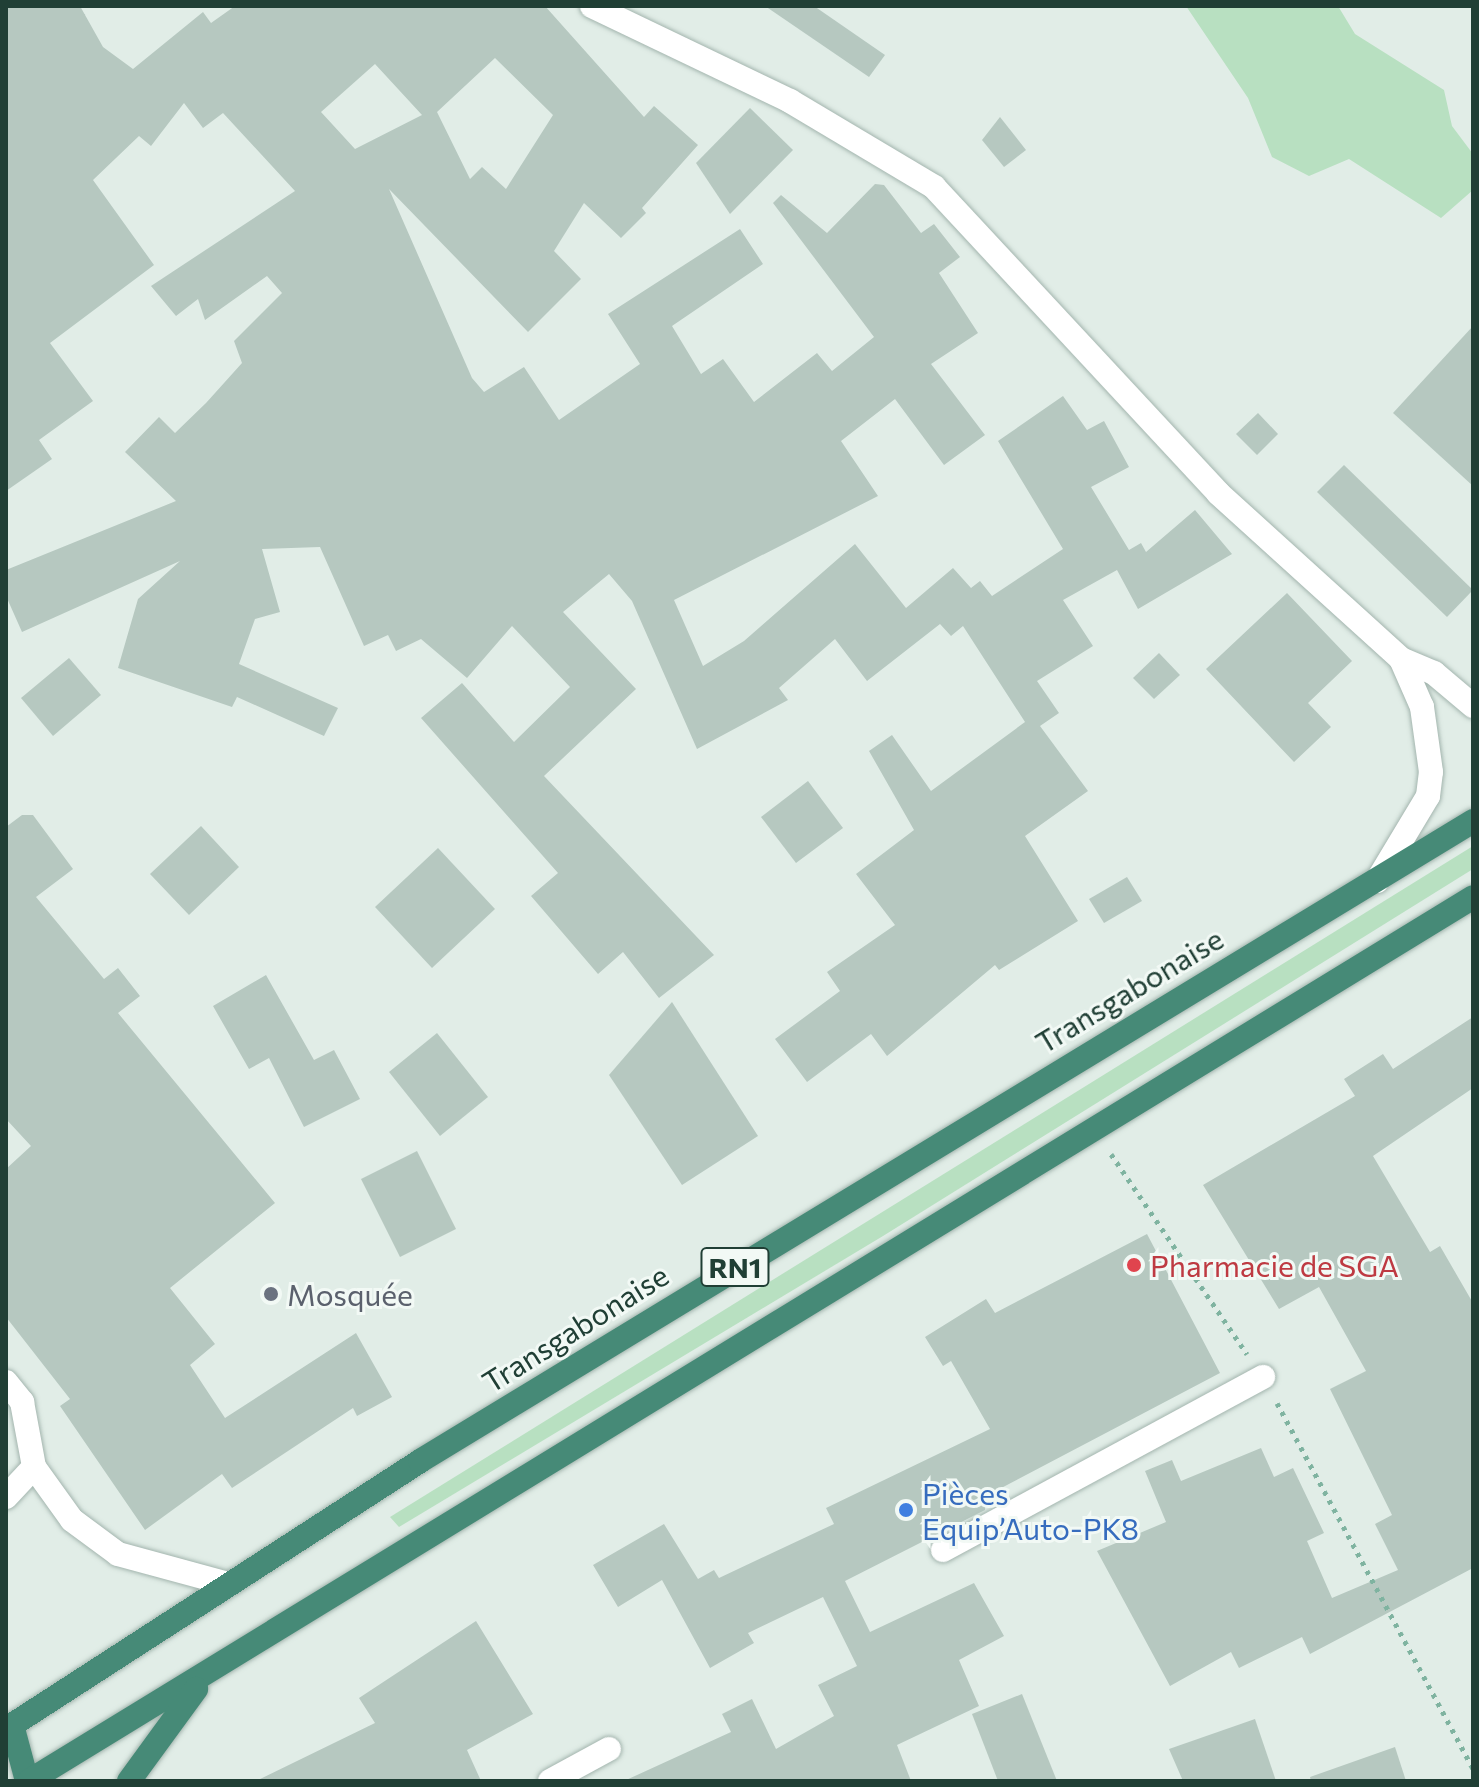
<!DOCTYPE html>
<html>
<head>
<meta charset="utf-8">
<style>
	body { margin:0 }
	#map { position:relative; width:1479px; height:1787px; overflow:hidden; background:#e1ede7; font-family:Commissioner,sans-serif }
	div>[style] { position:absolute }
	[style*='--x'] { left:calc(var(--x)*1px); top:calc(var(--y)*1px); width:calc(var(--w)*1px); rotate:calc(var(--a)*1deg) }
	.green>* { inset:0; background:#b8e0c1 }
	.building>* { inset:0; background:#b6c8c0 }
	.path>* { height:5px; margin-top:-2.5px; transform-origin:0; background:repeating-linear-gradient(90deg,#7fb3a0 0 4px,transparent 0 10px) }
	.roads { filter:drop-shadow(0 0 2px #a3b5ae) drop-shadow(0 0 2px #a3b5ae) }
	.minor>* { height:24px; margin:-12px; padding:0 12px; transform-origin:12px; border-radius:12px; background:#fff }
	.tertiary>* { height:24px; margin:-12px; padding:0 12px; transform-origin:12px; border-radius:12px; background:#fff }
	.trunk>* { height:24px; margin:-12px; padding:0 12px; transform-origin:12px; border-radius:12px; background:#468a77 }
	.dots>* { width:22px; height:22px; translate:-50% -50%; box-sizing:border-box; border:4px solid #f2f9f5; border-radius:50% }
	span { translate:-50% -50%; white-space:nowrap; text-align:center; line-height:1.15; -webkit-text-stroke:6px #f2f9f5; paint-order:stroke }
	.shield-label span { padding:2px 6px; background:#f2f9f5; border:2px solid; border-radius:6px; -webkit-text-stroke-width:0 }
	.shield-label { font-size:28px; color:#203f35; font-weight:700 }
	.street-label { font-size:30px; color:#203f35 }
	.health-label { font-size:30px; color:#be3a42 }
	.left { translate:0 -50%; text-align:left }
	.worship-label { font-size:30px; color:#5b616d }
	.shop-label { font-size:30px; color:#366cbe }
	.frame { position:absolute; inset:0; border:8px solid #203f35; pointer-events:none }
</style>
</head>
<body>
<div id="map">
	<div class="green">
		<i style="clip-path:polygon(1186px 6px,1338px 6px,1355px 34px,1444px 90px,1452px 126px,1473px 154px,1473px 190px,1441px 218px,1349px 159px,1309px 176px,1272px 157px,1248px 98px)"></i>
		<i style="clip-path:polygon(1473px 846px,1473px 869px,883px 1236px,399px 1527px,390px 1517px)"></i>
	</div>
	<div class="building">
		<i style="clip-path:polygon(evenodd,6px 6px,80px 6px,103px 47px,133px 69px,203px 12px,211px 23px,235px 6px,545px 6px,644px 117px,654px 106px,698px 145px,642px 208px,646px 213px,621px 238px,584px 203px,554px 251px,581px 279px,528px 332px,389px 189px,472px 378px,484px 392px,524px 367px,559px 420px,640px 364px,608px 314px,740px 229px,763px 264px,672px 326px,701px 374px,723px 359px,754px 402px,817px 353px,832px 371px,874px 337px,773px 203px,781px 195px,827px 233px,875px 184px,884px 185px,921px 233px,934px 224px,960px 257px,939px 273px,978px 333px,931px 364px,985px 435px,944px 465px,895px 399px,841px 441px,878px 496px,674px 600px,703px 666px,744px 641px,855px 544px,906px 608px,953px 568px,971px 588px,980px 581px,992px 596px,1063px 549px,998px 441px,1063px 396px,1087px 430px,1104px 421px,1129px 467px,1091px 487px,1129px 550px,1141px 543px,1146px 552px,1195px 510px,1232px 554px,1138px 609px,1117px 570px,1063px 600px,1093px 646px,1037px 681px,1059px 713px,1040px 726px,1088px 791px,1025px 836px,1078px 921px,999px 970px,995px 965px,887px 1056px,871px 1034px,807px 1082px,775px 1039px,840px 991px,827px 972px,895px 925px,856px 874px,914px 830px,869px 751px,892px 735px,931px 791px,1025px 722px,963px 626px,951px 636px,940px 624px,867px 681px,835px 639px,779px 688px,788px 700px,697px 749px,632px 601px,609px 574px,563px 612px,636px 689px,544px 776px,714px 955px,659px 998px,623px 952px,598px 974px,531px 896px,558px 873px,421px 718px,462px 683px,514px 742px,570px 687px,512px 626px,467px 678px,421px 639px,396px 651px,388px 635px,364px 646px,320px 547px,262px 549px,280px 612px,255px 619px,239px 664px,338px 708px,324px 736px,237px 697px,232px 707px,118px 668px,138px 599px,180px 561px,22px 632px,6px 596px,6px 570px,176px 501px,125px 452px,159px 417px,175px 433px,206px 403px,242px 363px,234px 341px,282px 293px,267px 276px,205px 320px,198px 299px,176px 316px,151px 286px,295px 191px,223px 113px,203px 128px,184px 103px,151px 146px,139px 136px,93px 180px,154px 265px,50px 343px,93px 401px,39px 440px,52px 459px,6px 491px,6px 6px,495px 58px,553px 115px,506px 189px,482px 167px,470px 179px,437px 112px,495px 58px,6px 6px,375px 64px,422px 115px,355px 149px,321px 112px,375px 64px)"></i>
		<i style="clip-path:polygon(765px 6px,814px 6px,885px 55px,869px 77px)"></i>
		<i style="clip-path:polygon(750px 108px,793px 150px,730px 214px,696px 163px)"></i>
		<i style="clip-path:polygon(1000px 117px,1026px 150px,1004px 167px,982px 140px)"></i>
		<i style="clip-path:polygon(1473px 326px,1473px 486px,1393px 413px)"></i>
		<i style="clip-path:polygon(1258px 413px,1278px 434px,1257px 455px,1236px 434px)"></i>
		<i style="clip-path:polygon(1344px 465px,1473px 590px,1447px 617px,1317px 492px)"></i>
		<i style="clip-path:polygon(1287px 593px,1352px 661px,1308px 703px,1331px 727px,1294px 762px,1206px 669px)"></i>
		<i style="clip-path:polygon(1159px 653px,1180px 675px,1154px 699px,1133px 678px)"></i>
		<i style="clip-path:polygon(69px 658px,101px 695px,53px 736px,21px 698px)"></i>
		<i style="clip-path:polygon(808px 781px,843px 828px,796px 863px,761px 817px)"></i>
		<i style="clip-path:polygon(22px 815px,33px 815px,73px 869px,36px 897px,104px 979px,118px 968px,140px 996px,118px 1013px,275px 1203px,170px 1288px,215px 1344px,190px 1365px,225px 1418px,356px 1333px,392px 1397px,357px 1416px,353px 1408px,232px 1488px,222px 1474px,145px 1530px,60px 1406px,70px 1399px,6px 1317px,6px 1169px,31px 1146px,6px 1119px,6px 827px)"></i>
		<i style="clip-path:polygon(201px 826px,239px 867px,189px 915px,150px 874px)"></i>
		<i style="clip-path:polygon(438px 848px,495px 909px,432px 968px,375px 907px)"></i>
		<i style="clip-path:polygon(1127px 877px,1142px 901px,1104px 923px,1089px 899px)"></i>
		<i style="clip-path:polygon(266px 975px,314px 1060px,334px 1050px,360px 1099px,304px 1127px,269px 1058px,249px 1069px,213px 1006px)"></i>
		<i style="clip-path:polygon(672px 1002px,758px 1136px,682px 1185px,609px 1075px)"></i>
		<i style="clip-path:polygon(1473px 1017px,1473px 1088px,1373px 1156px,1430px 1252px,1440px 1246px,1473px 1303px,1473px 1568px,1310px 1654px,1302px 1637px,1239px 1668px,1231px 1652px,1170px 1686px,1097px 1551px,1166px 1522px,1145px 1471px,1172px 1460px,1181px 1481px,1261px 1448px,1274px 1477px,1293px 1468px,1324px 1533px,1307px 1541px,1332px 1598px,1398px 1570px,1375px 1524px,1392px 1515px,1330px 1389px,1366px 1371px,1319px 1287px,1279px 1309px,1203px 1185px,1355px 1096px,1344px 1079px,1383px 1054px,1393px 1069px)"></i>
		<i style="clip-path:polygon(437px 1033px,488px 1097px,440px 1136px,389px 1072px)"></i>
		<i style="clip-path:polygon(417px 1151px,456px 1229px,400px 1257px,361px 1179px)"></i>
		<i style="clip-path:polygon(1147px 1234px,1220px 1373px,986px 1496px,985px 1510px,845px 1581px,870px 1632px,974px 1583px,1004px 1636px,959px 1660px,979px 1706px,897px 1745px,911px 1781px,624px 1781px,731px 1732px,722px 1714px,752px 1699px,776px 1749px,834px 1716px,818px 1685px,857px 1666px,823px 1597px,748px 1633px,754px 1643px,710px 1668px,662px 1580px,618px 1607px,593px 1565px,664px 1524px,698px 1579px,714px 1570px,719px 1578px,834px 1524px,826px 1508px,990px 1429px,951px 1361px,943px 1366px,925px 1337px,986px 1299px,995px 1313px)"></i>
		<i style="clip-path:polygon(476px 1621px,533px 1714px,467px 1750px,481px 1781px,256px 1781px,375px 1723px,359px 1698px)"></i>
		<i style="clip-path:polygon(1022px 1694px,1057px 1781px,998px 1781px,972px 1714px)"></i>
		<i style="clip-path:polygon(1255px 1719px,1276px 1781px,1183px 1781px,1169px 1749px)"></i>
		<i style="clip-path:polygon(1395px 1747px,1406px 1781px,1311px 1781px,1310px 1777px)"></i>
	</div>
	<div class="path">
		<i style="--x:1111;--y:1154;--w:242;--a:55.8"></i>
		<i style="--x:1277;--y:1403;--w:415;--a:61.8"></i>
	</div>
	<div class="roads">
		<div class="minor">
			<i style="--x:6;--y:1382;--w:26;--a:51"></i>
			<i style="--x:22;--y:1402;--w:66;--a:79.5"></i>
			<i style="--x:34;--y:1467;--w:65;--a:54.4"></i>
			<i style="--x:72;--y:1520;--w:57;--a:36.5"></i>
			<i style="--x:118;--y:1554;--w:111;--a:15.2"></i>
			<i style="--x:6;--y:1497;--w:41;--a:-47"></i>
			<i style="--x:943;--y:1550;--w:364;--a:-28.4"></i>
			<i style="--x:550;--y:1781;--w:67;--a:-28.5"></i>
		</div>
		<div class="tertiary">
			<i style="--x:592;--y:6;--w:220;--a:25.6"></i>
			<i style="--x:790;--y:101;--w:168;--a:30.8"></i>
			<i style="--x:934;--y:187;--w:417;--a:47.1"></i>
			<i style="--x:1218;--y:493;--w:247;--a:42.2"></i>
			<i style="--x:1401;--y:659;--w:36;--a:23"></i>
			<i style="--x:1434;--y:673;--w:51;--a:40.2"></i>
			<i style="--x:1377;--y:881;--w:99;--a:-59"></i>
			<i style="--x:1428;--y:796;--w:24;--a:-83"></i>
			<i style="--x:1431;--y:772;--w:66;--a:-97.9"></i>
			<i style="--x:1422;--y:707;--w:52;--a:-113.6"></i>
		</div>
		<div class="trunk">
			<i style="--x:12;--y:1725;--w:58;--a:75"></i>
			<i style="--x:6;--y:1729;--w:493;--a:-32.9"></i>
			<i style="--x:420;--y:1461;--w:1232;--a:-31.29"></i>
			<i style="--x:29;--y:1781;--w:1693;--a:-31.47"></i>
			<i style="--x:129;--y:1781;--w:114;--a:-53.9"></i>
		</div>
	</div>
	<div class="dots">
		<i style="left:1134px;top:1265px;background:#e0444e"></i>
		<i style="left:271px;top:1294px;background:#6b7280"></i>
		<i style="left:906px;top:1510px;background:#3f7fe0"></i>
	</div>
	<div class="shield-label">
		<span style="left:735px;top:1267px">RN1</span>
	</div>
	<div class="street-label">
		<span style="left:1129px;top:990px;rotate:-31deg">Transgabonaise</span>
		<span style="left:575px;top:1328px;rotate:-32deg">Transgabonaise</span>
	</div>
	<div class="health-label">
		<span class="left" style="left:1150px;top:1265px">Pharmacie de SGA</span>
	</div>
	<div class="worship-label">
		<span class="left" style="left:287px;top:1294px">Mosquée</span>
	</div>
	<div class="shop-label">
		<span class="left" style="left:922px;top:1510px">Pièces<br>Equip’Auto-PK8</span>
	</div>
	<div class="frame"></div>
</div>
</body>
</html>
